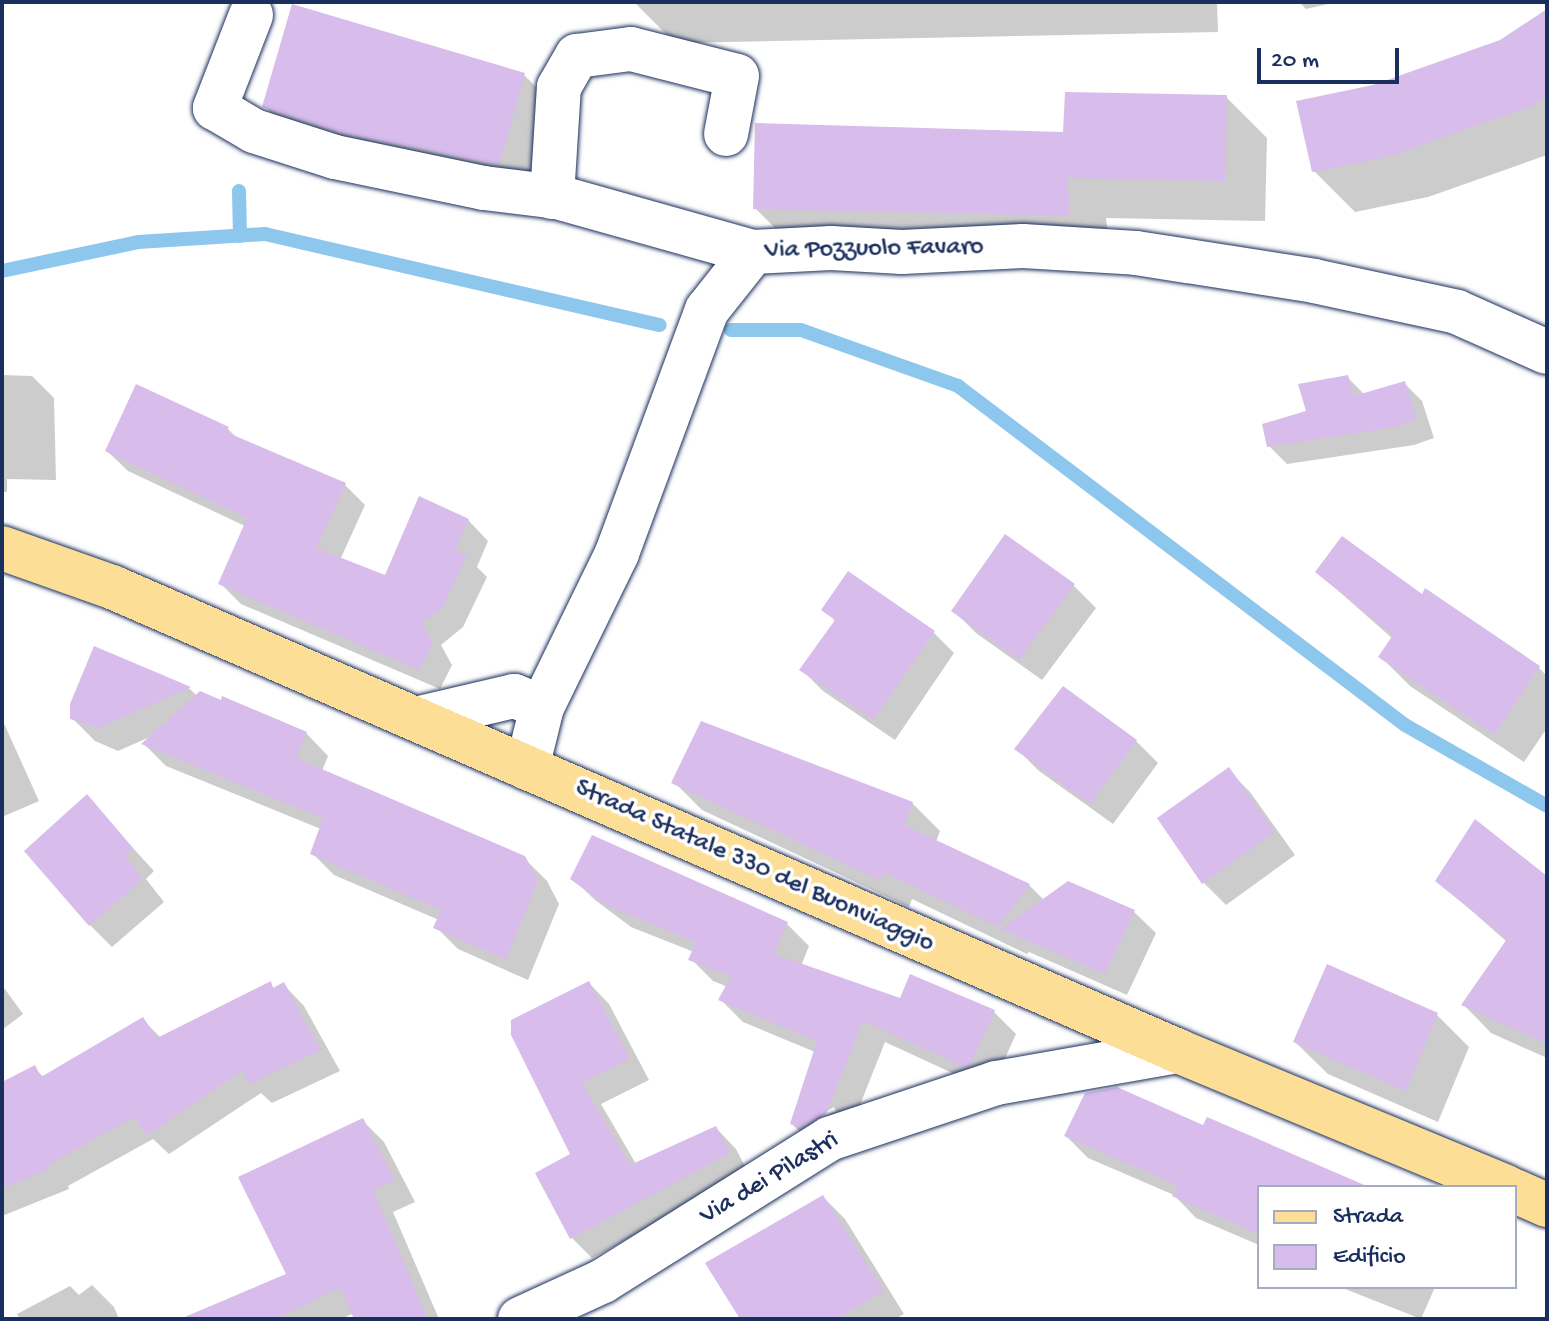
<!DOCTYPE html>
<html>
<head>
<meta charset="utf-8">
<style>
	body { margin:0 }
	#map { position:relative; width:1549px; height:1321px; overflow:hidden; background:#fff; font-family:"Gochi Hand",sans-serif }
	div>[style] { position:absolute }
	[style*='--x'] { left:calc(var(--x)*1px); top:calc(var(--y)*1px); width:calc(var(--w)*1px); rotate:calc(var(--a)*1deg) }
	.shadow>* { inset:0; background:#0003 }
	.stream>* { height:14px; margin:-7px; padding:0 7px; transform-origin:7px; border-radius:7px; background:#8ec7ed }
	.building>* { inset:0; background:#d8bceb }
	.roads { filter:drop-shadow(0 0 2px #1b2f5e) drop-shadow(0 0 2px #1b2f5e) }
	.minor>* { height:44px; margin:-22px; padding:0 22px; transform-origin:22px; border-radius:22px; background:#fff }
	.major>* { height:44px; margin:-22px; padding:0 22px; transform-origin:22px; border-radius:22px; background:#fdde96 }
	span { translate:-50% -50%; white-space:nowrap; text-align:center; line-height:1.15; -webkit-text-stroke:7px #fff; paint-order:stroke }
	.street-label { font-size:26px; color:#1b2f5e }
	.frame { position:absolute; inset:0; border:4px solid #1b2f5e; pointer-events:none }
	.legend { position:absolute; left:1257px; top:1185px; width:260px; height:104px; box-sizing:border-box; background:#fff; border:2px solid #a4acbf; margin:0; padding:10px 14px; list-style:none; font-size:24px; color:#1b2f5e }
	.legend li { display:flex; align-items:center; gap:16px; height:40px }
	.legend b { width:40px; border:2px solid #a4acbf }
	.scale { position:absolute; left:1257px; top:48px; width:142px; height:36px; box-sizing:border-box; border:4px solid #1b2f5e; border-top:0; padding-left:10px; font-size:24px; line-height:28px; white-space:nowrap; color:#1b2f5e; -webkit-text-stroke:6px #fff; paint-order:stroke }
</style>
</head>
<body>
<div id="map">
	<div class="shadow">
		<i style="clip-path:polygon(634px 2px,1217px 2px,1218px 32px,675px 43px)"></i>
		<i style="clip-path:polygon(1299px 2px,1337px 2px,1306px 9px)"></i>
		<i style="clip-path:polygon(1547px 11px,1547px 155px,1428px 197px,1355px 212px,1314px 171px,1373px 87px,1501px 42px)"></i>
		<i style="clip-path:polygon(524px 75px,556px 107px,531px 196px,296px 138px,264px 106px)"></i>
		<i style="clip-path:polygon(1226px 97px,1267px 138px,1265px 221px,1106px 218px,1110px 256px,796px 249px,755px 208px)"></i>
		<i style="clip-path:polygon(2px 375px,32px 376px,54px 398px,56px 480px,7px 479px,7px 492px,2px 492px)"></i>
		<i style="clip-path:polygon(1347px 377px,1365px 395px,1404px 383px,1422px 401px,1434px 438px,1414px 445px,1287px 464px,1269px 446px)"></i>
		<i style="clip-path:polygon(228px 429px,238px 439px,345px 485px,365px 505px,340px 560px,386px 578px,468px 520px,488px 541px,477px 567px,487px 577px,463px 627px,441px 645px,452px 665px,440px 689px,241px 604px,221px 584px,245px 526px,128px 471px,107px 451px)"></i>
		<i style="clip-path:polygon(1317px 572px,1422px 596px,1426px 591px,1539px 668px,1547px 676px,1547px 728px,1524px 762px,1410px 686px,1381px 657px,1393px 639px)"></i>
		<i style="clip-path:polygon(1074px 586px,1096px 608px,1042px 680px,976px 633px,954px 611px)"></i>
		<i style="clip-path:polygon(824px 609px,933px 632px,954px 653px,895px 740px,823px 691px,802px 670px,836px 622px)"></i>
		<i style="clip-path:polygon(95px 648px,190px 689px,197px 696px,306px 733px,328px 756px,322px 771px,524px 858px,547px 881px,559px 904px,528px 980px,458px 949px,436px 927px,439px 920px,334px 875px,312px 853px,321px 829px,166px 766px,144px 744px,152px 736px,118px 751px,95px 741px,72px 718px)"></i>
		<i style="clip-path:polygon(2px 719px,39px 801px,2px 817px)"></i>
		<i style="clip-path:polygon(1136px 741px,1158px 763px,1113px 824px,1039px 771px,1017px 749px)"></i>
		<i style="clip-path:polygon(1228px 770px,1250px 792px,1295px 855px,1226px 905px,1204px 883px)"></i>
		<i style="clip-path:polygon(674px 782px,912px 803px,940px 831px,936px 842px,1029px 885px,1044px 900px,1133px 911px,1156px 933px,1127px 995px,1029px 952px,1027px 954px,912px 899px,909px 907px,702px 810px)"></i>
		<i style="clip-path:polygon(86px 797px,154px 871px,146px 879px,164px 902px,112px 947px,90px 925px)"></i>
		<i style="clip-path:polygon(evenodd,572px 878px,787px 924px,809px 946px,801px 966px,901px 1000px,994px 1012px,1016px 1034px,992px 1087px,987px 1089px,885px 1042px,848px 1135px,814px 1146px,792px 1124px,815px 1052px,743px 1022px,721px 1000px,728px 987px,713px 981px,691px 959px,694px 952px,631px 927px,595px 900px,572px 878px,834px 1107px,836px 1111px,822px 1118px,822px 1114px,834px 1107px)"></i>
		<i style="clip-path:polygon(1547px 878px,1547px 1058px,1491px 1033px,1464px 1005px,1507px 942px,1438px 881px)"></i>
		<i style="clip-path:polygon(589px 983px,609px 1004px,649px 1080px,601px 1104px,636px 1164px,716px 1128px,736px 1149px,749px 1174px,592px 1258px,571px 1237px,572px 1154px)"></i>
		<i style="clip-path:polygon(270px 984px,275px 989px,284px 985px,304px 1006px,340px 1071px,272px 1103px,261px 1093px,169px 1154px,153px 1139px,68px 1186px,69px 1189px,2px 1216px,2px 1084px,35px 1068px,44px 1078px,142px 1019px,161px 1038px)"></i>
		<i style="clip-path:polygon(2px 985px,23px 1014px,2px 1030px)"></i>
		<i style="clip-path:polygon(1437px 1015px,1469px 1047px,1438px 1122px,1328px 1074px,1295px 1042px)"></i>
		<i style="clip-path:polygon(363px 1121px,384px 1142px,415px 1202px,393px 1212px,439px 1319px,357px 1319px,354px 1313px,341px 1319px,187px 1319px,289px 1275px)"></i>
		<i style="clip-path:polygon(1204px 1128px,1364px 1187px,1259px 1187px,1259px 1245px,1196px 1218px,1174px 1195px,1088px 1158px,1066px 1136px)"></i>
		<i style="clip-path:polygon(823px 1197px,845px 1219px,904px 1314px,895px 1319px,743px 1319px)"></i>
		<i style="clip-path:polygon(92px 1285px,114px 1307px,119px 1319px,20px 1319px,17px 1314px,70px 1286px,79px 1295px)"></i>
		<i style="clip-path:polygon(1340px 1287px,1435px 1287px,1421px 1319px)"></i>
	</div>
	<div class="stream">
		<i style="--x:239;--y:191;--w:45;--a:88.7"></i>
		<i style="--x:2;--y:271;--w:139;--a:-12"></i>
		<i style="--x:138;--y:242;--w:127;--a:-3.6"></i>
		<i style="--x:265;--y:234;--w:405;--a:13"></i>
		<i style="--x:731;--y:330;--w:70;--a:0"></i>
		<i style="--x:801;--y:330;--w:167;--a:19.6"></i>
		<i style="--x:958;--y:386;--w:561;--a:37.18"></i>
		<i style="--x:1405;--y:725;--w:163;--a:29.7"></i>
	</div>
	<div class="building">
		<i style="clip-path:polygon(292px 4px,525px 73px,499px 165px,341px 133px,262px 107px)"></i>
		<i style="clip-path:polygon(1547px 9px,1547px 96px,1532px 106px,1387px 157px,1312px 172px,1296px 101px,1373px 85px,1500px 40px)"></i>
		<i style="clip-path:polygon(1065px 92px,1227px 95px,1225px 181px,1067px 178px,1070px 216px,753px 209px,755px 123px,1063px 132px)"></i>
		<i style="clip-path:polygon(1348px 375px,1354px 396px,1405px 381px,1417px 420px,1395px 427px,1267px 447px,1262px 424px,1306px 411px,1298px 384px)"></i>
		<i style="clip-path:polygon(136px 384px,229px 427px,226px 432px,346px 483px,316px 548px,385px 575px,419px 496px,469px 519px,455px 551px,467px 555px,443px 607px,422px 623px,433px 643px,419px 670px,218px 584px,247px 518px,105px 451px)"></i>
		<i style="clip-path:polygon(1005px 534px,1075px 584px,1019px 660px,951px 611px)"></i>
		<i style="clip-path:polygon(1342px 536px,1422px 594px,1425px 588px,1540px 666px,1494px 735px,1378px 657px,1393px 635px,1315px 572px)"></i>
		<i style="clip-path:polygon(848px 571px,935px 631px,873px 720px,799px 670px,835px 620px,821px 610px)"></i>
		<i style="clip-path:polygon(94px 646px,191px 687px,99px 728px,70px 719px,70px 704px)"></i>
		<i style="clip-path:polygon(1063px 686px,1137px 740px,1090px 804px,1014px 749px)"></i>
		<i style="clip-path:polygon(200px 691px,221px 700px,222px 696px,307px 732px,296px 758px,525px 856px,538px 880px,506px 959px,433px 928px,441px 910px,310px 854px,323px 818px,141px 744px)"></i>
		<i style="clip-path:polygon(701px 721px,913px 802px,904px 825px,1030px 884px,998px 927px,884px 872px,880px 880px,671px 783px)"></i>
		<i style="clip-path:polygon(1229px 767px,1275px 832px,1202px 884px,1157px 818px)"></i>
		<i style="clip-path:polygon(87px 794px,133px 848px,125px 856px,143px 879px,89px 926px,24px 851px)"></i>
		<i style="clip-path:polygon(1475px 819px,1547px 876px,1547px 1044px,1461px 1005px,1507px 939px,1435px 881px)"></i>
		<i style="clip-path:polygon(592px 835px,788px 922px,774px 954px,900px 998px,910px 974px,995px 1010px,970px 1065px,964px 1067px,863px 1021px,826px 1114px,800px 1128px,790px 1124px,817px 1041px,718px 1000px,731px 976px,688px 960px,696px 942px,606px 905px,570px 879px)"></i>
		<i style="clip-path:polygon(1068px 881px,1135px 910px,1105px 974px,1001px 929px)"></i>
		<i style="clip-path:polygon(1327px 964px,1438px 1013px,1406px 1091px,1293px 1042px)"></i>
		<i style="clip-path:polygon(271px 981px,273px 988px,284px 982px,321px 1050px,249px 1084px,243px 1070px,147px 1135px,134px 1117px,48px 1165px,50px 1168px,2px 1189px,2px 1082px,35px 1065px,41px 1077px,143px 1017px,157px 1038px)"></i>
		<i style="clip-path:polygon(589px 981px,630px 1059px,582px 1083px,630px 1165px,716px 1126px,730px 1153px,570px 1239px,535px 1173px,570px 1154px,511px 1035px,511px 1020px)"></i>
		<i style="clip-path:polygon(1117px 1087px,1203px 1125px,1207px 1117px,1369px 1187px,1259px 1187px,1259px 1234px,1172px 1196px,1177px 1185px,1064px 1136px,1085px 1093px)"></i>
		<i style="clip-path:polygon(363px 1118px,395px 1180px,373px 1190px,428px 1319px,354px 1319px,340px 1288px,276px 1319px,180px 1319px,286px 1274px,238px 1177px)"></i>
		<i style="clip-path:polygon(823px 1195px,884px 1291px,836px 1319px,740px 1319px,705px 1263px)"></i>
	</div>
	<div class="roads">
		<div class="minor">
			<i style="--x:251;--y:15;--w:100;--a:111.2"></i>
			<i style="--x:215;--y:108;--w:45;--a:30.5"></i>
			<i style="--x:254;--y:131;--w:85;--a:17.8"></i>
			<i style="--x:335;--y:157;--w:152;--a:11.8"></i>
			<i style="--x:484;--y:188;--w:74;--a:7"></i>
			<i style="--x:557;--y:197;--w:204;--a:15.7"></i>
			<i style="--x:552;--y:197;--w:110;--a:-86.4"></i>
			<i style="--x:559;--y:87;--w:36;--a:-60"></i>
			<i style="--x:577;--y:56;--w:54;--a:-7.4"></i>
			<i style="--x:631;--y:49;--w:109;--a:14.3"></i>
			<i style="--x:737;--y:76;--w:59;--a:100.7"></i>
			<i style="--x:416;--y:719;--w:101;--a:-13.2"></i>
			<i style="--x:514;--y:696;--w:30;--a:21"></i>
			<i style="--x:527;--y:768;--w:63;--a:-76.2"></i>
			<i style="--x:542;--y:707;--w:171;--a:-64"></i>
			<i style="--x:617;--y:553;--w:259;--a:-69.7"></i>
			<i style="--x:707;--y:310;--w:74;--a:-51.6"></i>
			<i style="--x:753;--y:252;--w:78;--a:-2.9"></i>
			<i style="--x:831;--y:248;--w:71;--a:3.2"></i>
			<i style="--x:902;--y:252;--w:121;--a:-2.8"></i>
			<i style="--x:1023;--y:246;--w:113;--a:3.5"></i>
			<i style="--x:1136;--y:253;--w:180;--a:8.9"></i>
			<i style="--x:1314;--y:281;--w:146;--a:12.2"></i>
			<i style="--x:1457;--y:312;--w:98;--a:24"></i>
			<i style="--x:520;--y:1319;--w:91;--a:-24.6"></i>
			<i style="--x:603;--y:1281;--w:267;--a:-32.1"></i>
			<i style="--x:829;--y:1139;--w:176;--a:-18.5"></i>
			<i style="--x:996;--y:1083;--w:185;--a:-10"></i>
		</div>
		<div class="major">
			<i style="--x:2;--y:548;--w:117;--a:19.5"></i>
			<i style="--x:112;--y:587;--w:1163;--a:23.52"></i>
			<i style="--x:1178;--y:1051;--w:355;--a:22.5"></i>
			<i style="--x:1515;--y:1191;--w:35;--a:24"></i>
		</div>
	</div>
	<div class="street-label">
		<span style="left:874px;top:250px;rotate:-1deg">Via Pozzuolo Favaro</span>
		<span style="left:754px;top:867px;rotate:24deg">Strada Statale 330 del Buonviaggio</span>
		<span style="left:770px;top:1179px;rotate:-31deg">Via dei Pilastri</span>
	</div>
	<div class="frame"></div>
	<ul class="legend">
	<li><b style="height:10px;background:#fdde96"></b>Strada</li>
	<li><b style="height:22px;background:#d8bceb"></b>Edificio</li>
	</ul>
	<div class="scale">20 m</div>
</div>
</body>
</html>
